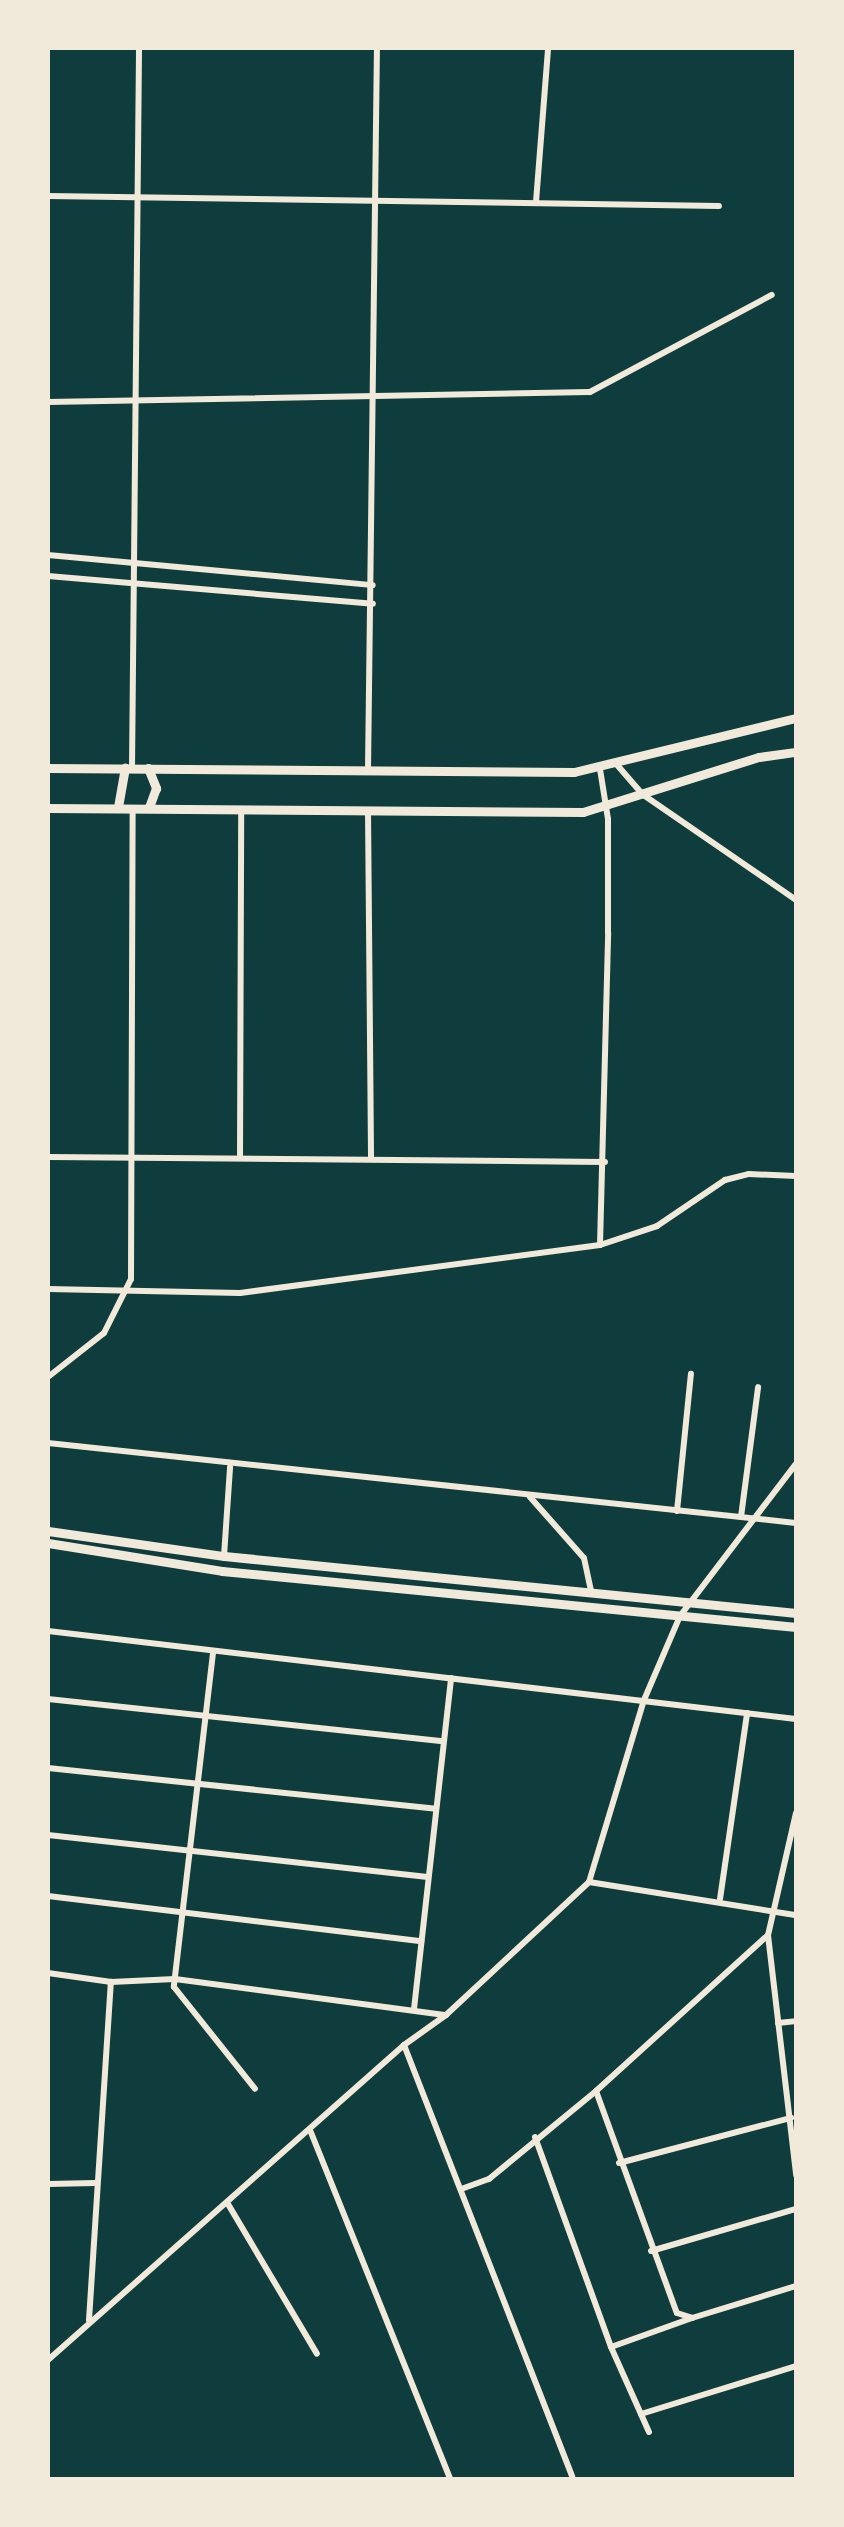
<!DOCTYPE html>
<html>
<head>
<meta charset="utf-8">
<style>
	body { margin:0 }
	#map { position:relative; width:844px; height:2527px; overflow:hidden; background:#0f3d3e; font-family:Lato,sans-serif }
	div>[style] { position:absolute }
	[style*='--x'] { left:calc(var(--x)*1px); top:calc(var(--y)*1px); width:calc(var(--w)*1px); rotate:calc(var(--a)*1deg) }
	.minor>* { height:6px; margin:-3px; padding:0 3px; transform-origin:3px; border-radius:3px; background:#f1e9da }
	.tertiary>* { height:9px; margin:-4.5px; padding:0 4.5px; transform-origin:4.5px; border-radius:4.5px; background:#f1e9da }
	span { translate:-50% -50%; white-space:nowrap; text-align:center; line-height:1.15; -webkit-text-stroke:9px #f1e9da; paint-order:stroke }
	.frame { position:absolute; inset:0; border:50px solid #f1e9da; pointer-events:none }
</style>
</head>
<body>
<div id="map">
	<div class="minor">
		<i style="--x:48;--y:196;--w:671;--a:0.85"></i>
		<i style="--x:536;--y:202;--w:154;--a:-85.5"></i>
		<i style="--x:48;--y:402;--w:542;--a:-1.06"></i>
		<i style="--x:590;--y:392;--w:206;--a:-28.1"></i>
		<i style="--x:48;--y:555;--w:326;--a:5.3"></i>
		<i style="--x:48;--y:576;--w:326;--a:4.9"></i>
		<i style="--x:618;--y:766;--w:37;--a:49"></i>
		<i style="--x:642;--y:794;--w:187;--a:34.5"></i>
		<i style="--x:132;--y:768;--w:720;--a:-89.44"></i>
		<i style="--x:368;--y:770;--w:722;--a:-89.29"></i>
		<i style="--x:368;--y:810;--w:349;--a:89.5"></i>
		<i style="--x:48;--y:1157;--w:557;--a:0.51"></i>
		<i style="--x:240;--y:1158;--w:348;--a:-89.8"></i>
		<i style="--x:600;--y:1245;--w:312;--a:-88.5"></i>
		<i style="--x:608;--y:933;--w:114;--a:-90"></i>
		<i style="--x:608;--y:819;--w:51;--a:-99.1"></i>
		<i style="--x:48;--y:1289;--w:192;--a:1.2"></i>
		<i style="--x:240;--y:1293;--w:363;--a:-7.6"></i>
		<i style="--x:600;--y:1245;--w:60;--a:-18.4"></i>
		<i style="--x:657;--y:1226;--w:82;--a:-34.1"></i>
		<i style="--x:725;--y:1180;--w:25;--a:-14"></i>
		<i style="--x:749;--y:1174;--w:47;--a:2.4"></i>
		<i style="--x:48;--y:1377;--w:71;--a:-38.2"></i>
		<i style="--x:104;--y:1333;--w:60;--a:-63.4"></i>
		<i style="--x:131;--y:1279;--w:470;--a:-89.8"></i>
		<i style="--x:48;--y:1443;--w:752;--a:6.1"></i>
		<i style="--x:530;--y:1497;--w:81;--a:48.5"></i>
		<i style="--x:584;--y:1558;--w:35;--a:78"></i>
		<i style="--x:677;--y:1511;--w:138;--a:-84.2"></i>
		<i style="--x:741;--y:1517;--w:131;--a:-82.5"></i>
		<i style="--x:224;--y:1556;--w:89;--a:-86.1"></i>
		<i style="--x:48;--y:1631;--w:753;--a:6.71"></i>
		<i style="--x:213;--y:1653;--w:336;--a:96.7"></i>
		<i style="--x:174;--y:1987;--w:130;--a:51.5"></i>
		<i style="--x:48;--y:1699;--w:397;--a:6.1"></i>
		<i style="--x:48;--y:1768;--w:390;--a:6"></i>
		<i style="--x:796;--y:1813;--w:125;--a:102.9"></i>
		<i style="--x:768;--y:1935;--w:242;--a:83.3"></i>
		<i style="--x:48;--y:1835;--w:382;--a:6.3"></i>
		<i style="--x:589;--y:1882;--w:210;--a:9.1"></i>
		<i style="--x:48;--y:1896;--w:376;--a:6.9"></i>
		<i style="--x:720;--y:1899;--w:188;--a:-81.7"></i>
		<i style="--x:48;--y:1973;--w:64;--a:8.1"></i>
		<i style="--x:111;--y:1982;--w:64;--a:-2.7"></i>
		<i style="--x:175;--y:1979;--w:272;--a:7.6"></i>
		<i style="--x:414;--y:2009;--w:333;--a:-83.6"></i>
		<i style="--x:778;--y:2023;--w:18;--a:-6"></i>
		<i style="--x:404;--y:2045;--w:463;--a:68.7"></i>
		<i style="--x:596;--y:2091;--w:236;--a:70"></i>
		<i style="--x:677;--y:2313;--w:16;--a:18"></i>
		<i style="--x:692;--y:2318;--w:109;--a:-17.1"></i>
		<i style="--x:310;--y:2130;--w:377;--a:68.1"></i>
		<i style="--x:535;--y:2137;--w:223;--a:70.1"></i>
		<i style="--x:619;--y:2163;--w:178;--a:-14.7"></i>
		<i style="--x:48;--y:2184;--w:47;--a:-1.2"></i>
		<i style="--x:464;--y:2188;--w:27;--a:-20"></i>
		<i style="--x:489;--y:2179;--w:139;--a:-39.4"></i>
		<i style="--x:596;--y:2091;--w:232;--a:-42.2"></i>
		<i style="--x:228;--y:2204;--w:174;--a:59.3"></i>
		<i style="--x:651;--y:2251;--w:151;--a:-16.2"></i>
		<i style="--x:89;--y:2320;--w:339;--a:-86.3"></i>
		<i style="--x:48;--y:2360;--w:475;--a:-41.5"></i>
		<i style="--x:404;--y:2045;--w:52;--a:-35.5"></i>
		<i style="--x:446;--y:2015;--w:195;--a:-42.9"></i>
		<i style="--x:589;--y:1882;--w:190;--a:-73.2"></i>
		<i style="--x:644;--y:1700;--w:91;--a:-66.8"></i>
		<i style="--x:680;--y:1616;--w:191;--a:-52.7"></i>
		<i style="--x:641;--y:2414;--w:162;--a:-17.2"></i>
		<i style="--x:649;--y:2432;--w:93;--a:-114.1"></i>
		<i style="--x:611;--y:2347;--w:86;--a:-19.7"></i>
	</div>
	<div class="tertiary">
		<i style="--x:48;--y:768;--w:526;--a:0.44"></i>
		<i style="--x:574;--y:772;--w:228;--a:-13.7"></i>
		<i style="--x:148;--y:768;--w:22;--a:68"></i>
		<i style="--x:156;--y:788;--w:20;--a:110"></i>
		<i style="--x:118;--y:807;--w:40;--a:-80"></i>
		<i style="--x:48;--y:808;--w:535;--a:0.43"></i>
		<i style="--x:583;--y:812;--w:184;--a:-17.4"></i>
		<i style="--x:759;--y:757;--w:37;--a:-8"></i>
		<i style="--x:48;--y:1531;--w:178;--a:8.1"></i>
		<i style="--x:224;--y:1556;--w:575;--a:5.69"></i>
		<i style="--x:48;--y:1543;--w:176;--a:9.1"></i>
		<i style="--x:222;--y:1571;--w:577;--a:5.57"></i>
	</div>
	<div class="frame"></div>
</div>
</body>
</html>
